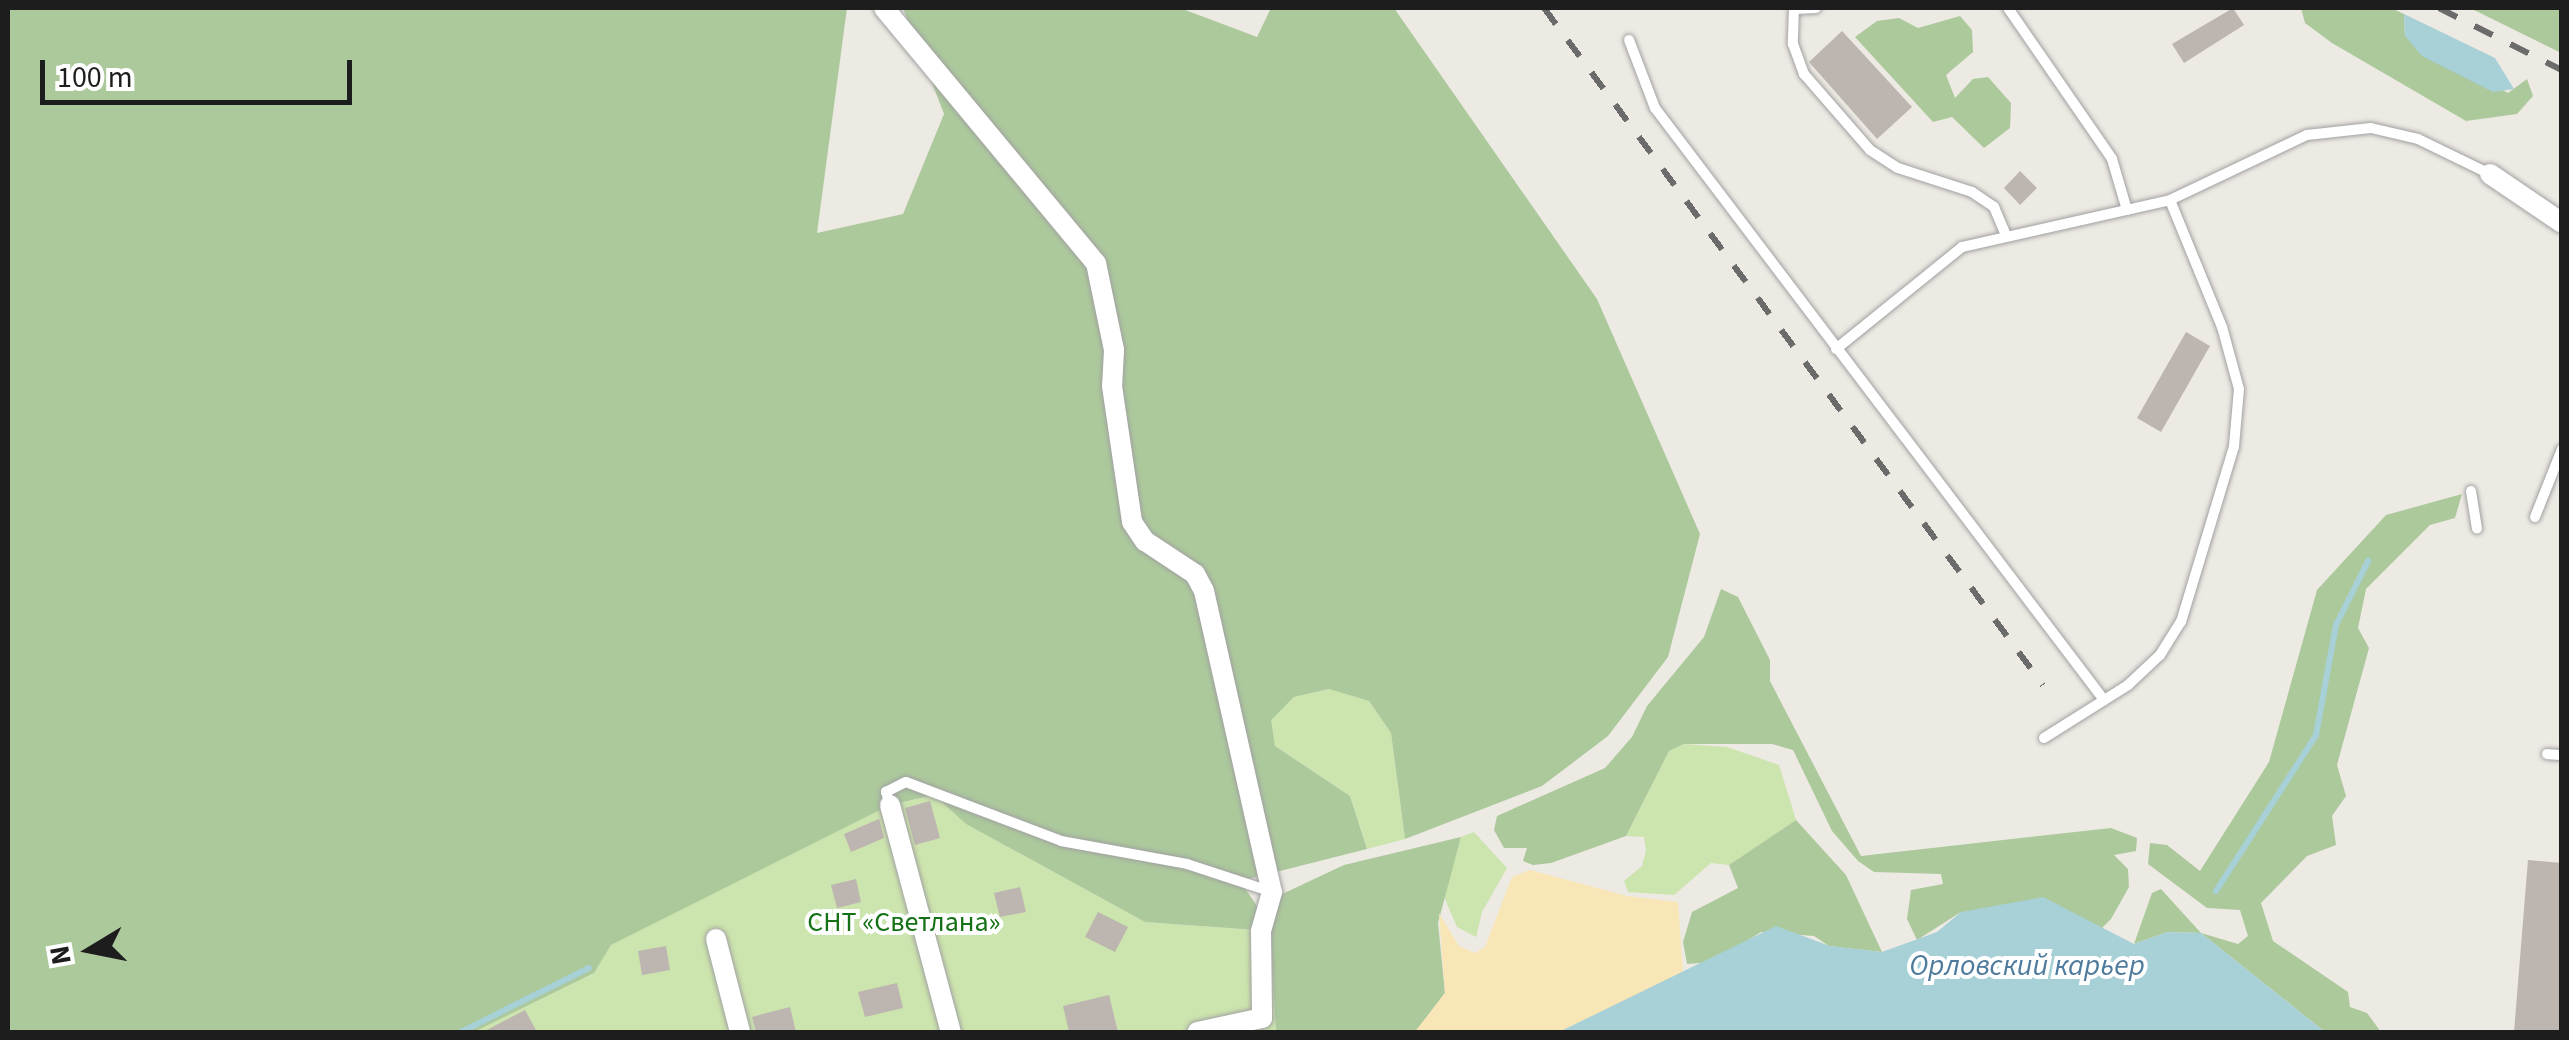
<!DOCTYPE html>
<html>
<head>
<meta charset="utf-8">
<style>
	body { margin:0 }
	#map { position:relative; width:2569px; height:1040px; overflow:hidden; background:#ede9e3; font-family:"Source Sans 3",sans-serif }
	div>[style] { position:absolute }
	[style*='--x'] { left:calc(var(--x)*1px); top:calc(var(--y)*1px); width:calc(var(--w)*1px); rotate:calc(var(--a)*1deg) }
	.grass>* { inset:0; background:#cce4ad }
	.forest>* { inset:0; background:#acc99c }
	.sand>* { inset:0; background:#f8e6b6 }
	.water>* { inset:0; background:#a7d0d7 }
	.stream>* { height:6px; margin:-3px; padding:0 3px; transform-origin:3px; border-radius:3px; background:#a7d0d7 }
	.building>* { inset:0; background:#bdb5b0 }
	.roads { filter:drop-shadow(0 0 2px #a1a1a1) drop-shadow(0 0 2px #a1a1a1) }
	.service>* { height:10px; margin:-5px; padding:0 5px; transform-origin:5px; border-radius:5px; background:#fff }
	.minor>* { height:20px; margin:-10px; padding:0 10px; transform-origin:10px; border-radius:10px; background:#fff }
	.rail>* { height:6px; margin-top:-3px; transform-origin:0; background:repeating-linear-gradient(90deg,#6b6b6b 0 20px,transparent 0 40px) }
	span { translate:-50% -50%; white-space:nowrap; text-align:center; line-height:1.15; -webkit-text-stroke:8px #fff; paint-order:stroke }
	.park-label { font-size:28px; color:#147115 }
	.water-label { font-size:30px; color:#4f7b9d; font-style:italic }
	.frame { position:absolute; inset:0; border:10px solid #1d1d1d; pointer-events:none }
	.north { position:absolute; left:40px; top:900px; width:100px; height:100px; -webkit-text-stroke:8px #fff; paint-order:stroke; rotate:260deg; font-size:28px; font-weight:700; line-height:40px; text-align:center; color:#1d1d1d }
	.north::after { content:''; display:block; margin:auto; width:35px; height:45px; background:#1d1d1d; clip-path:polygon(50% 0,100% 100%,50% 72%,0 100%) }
	.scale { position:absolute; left:40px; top:60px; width:312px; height:45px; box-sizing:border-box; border:5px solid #1d1d1d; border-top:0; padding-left:12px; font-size:30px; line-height:35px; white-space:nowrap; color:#1d1d1d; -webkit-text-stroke:8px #fff; paint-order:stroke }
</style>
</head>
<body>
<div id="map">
	<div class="grass">
		<i style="clip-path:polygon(1330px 689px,1369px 701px,1391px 733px,1405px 839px,1367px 849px,1350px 796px,1275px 746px,1270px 720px,1294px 697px)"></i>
		<i style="clip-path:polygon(1684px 744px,1727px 747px,1779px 765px,1796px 820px,1729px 865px,1711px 863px,1674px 895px,1628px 892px,1624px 881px,1642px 866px,1646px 851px,1644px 837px,1626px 836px,1669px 751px)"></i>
		<i style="clip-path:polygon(935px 795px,966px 824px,1145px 922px,1270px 931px,1276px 1032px,474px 1032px,594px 973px,610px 945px,890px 805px)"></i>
		<i style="clip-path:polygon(1474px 832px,1507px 868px,1482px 912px,1476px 937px,1457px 927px,1444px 897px,1461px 837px)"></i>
	</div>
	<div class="forest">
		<i style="clip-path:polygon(8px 8px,847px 8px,817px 233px,903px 214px,944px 114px,903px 8px,1180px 8px,1257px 37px,1271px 8px,1394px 8px,1597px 299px,1700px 534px,1668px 657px,1608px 736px,1542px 786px,1405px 839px,1391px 733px,1369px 701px,1329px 689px,1294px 697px,1271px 720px,1275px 746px,1350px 796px,1367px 849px,1240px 881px,1257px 906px,1344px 865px,1461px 837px,1438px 923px,1445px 993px,1415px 1032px,1276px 1032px,1270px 931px,1145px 922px,966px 824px,934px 795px,890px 805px,611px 945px,594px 973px,474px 1032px,8px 1032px)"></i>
		<i style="clip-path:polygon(2301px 8px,2391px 8px,2404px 14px,2405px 36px,2508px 93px,2527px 79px,2533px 96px,2517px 114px,2466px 121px,2332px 43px,2305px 23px)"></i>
		<i style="clip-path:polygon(2470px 8px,2561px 8px,2561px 53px)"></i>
		<i style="clip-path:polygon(1960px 16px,1972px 30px,1973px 52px,1946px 75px,1955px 98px,1973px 79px,1988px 77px,2011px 103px,2010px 128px,1984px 148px,1952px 117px,1933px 122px,1855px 37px,1877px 21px,1899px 18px,1918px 28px)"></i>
		<i style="clip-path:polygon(2462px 494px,2455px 518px,2430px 525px,2366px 589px,2358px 628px,2369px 648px,2337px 765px,2346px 796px,2332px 816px,2336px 845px,2307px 856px,2261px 903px,2273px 941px,2348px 992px,2350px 1007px,2367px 1013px,2381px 1032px,2325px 1032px,2201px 933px,2167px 932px,2134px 944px,2152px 893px,2161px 889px,2201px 933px,2238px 944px,2248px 936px,2240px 910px,2207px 908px,2148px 864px,2150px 843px,2167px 845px,2200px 871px,2269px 762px,2317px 590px,2386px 515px)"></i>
		<i style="clip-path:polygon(1721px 589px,1738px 597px,1770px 660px,1770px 681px,1861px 856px,2111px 828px,2137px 838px,2136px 851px,2114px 855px,2128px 869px,2129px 887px,2111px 919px,2099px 931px,1961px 912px,1917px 940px,1907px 919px,1911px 890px,1943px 884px,1941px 874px,1874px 872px,1858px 861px,1832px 831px,1793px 750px,1772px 744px,1684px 744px,1669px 751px,1626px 836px,1551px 863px,1533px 865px,1523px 861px,1527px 848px,1504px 848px,1494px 830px,1497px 816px,1605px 768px,1632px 737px,1647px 706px,1704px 637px)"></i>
		<i style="clip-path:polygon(1796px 820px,1846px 875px,1882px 952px,1829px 946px,1814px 936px,1761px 932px,1713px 962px,1687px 964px,1683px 942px,1692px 912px,1738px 888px,1729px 865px)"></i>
	</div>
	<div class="sand">
		<i style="clip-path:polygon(1530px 870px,1627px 896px,1678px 902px,1683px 973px,1559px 1032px,1415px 1032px,1445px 993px,1439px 913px,1459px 946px,1475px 953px,1485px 947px,1512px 877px)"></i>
	</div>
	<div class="water">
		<i style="clip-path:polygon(2404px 14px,2495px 58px,2514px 89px,2493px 92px,2422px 56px,2405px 36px)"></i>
		<i style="clip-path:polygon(2043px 897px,2134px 944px,2167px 932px,2201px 933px,2325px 1032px,1559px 1032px,1776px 926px,1830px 946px,1882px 952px,1937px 932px,1961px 912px)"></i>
	</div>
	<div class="stream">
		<i style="--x:2216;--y:891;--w:185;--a:-57.3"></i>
		<i style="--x:2316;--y:735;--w:112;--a:-79.7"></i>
		<i style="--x:2336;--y:625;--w:72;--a:-63.4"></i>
		<i style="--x:461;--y:1032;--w:143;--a:-26.6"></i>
	</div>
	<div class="building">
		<i style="clip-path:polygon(2233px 8px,2244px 25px,2184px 63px,2172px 44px)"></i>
		<i style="clip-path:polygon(1842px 31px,1912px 107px,1877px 139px,1809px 62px)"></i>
		<i style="clip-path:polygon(2020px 171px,2037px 188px,2020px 205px,2004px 188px)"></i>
		<i style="clip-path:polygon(2186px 332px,2210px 346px,2161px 432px,2137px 418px)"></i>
		<i style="clip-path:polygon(930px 801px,940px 838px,915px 845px,905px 808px)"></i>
		<i style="clip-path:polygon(879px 819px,884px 838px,851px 852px,844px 834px)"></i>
		<i style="clip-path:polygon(2528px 860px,2562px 863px,2562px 1032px,2514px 1032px)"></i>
		<i style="clip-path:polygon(856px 879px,861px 902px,837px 908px,831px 885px)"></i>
		<i style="clip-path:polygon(1020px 887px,1026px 912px,1000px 917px,994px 893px)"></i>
		<i style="clip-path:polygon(1098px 912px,1128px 927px,1115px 952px,1085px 937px)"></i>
		<i style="clip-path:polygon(666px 946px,670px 970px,642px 975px,638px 951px)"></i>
		<i style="clip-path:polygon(897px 983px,903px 1008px,865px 1017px,858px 992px)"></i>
		<i style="clip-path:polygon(1109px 995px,1118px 1032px,1069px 1032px,1063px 1006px)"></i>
		<i style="clip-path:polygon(790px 1007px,796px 1032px,756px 1032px,752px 1017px)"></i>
		<i style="clip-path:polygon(525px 1010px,537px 1032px,483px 1032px)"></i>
	</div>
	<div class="roads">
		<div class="service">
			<i style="--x:1794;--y:8;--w:36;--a:92"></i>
			<i style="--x:1793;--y:44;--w:32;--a:70"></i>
			<i style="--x:1804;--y:74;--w:101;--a:49"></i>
			<i style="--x:1870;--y:150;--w:33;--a:33"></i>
			<i style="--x:1898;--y:168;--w:78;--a:18"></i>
			<i style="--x:1972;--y:192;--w:27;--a:34"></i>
			<i style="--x:1994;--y:207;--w:28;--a:67"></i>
			<i style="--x:2008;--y:8;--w:183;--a:55.4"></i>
			<i style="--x:2112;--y:159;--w:53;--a:73.6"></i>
			<i style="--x:1795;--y:9;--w:21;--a:-3"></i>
			<i style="--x:1629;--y:40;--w:73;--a:69.1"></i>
			<i style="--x:1655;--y:108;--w:743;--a:52.82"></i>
			<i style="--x:1836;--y:349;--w:162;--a:-39"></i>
			<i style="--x:1962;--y:247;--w:213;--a:-12.7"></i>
			<i style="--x:2170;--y:200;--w:152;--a:-25.4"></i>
			<i style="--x:2307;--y:135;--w:64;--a:-6.2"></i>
			<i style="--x:2371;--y:128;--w:48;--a:13.2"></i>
			<i style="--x:2418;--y:139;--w:80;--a:25.9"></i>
			<i style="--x:2471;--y:491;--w:38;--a:81"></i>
			<i style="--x:2535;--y:517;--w:73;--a:-68.3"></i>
			<i style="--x:2044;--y:738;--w:99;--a:-32.2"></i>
			<i style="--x:2128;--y:685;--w:44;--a:-43.2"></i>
			<i style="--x:2160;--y:655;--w:39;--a:-58"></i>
			<i style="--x:2181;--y:622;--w:184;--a:-73.2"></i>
			<i style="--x:2234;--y:446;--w:57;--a:-85"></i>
			<i style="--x:2239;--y:389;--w:64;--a:-105.3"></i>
			<i style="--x:2222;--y:327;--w:137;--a:-112.3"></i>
			<i style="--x:2547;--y:754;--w:15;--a:4"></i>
			<i style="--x:890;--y:805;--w:14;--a:-107"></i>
			<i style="--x:886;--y:792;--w:22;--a:-27"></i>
			<i style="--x:906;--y:782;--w:166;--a:20.8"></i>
			<i style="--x:1061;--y:841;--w:128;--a:10.3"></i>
			<i style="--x:1187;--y:864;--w:89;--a:18.2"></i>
		</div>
		<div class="minor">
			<i style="--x:884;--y:8;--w:332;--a:50.3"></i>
			<i style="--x:1096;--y:263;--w:89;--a:78.3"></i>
			<i style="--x:1114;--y:350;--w:36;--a:93"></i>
			<i style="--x:1112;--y:386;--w:137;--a:81.6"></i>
			<i style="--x:1132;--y:522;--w:23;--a:56"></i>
			<i style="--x:1145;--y:541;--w:60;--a:33.4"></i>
			<i style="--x:1195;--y:574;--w:19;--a:62"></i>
			<i style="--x:1204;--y:591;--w:309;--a:77.3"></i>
			<i style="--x:1272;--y:892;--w:41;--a:105.8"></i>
			<i style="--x:1261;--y:931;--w:87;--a:89.3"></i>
			<i style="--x:1262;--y:1018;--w:66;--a:167.8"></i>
			<i style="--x:2490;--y:174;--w:87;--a:34.2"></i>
			<i style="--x:890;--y:805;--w:235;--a:75"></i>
			<i style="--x:716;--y:939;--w:96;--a:75.5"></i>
		</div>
	</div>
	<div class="rail">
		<i style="--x:1544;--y:8;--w:841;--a:53.61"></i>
		<i style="--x:2439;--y:8;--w:138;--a:26.8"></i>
	</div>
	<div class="park-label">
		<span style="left:904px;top:922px">СНТ «Светлана»</span>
	</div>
	<div class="water-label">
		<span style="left:2027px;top:966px">Орловский карьер</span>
	</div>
	<div class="frame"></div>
	<div class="north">N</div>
	<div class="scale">100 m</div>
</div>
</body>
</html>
